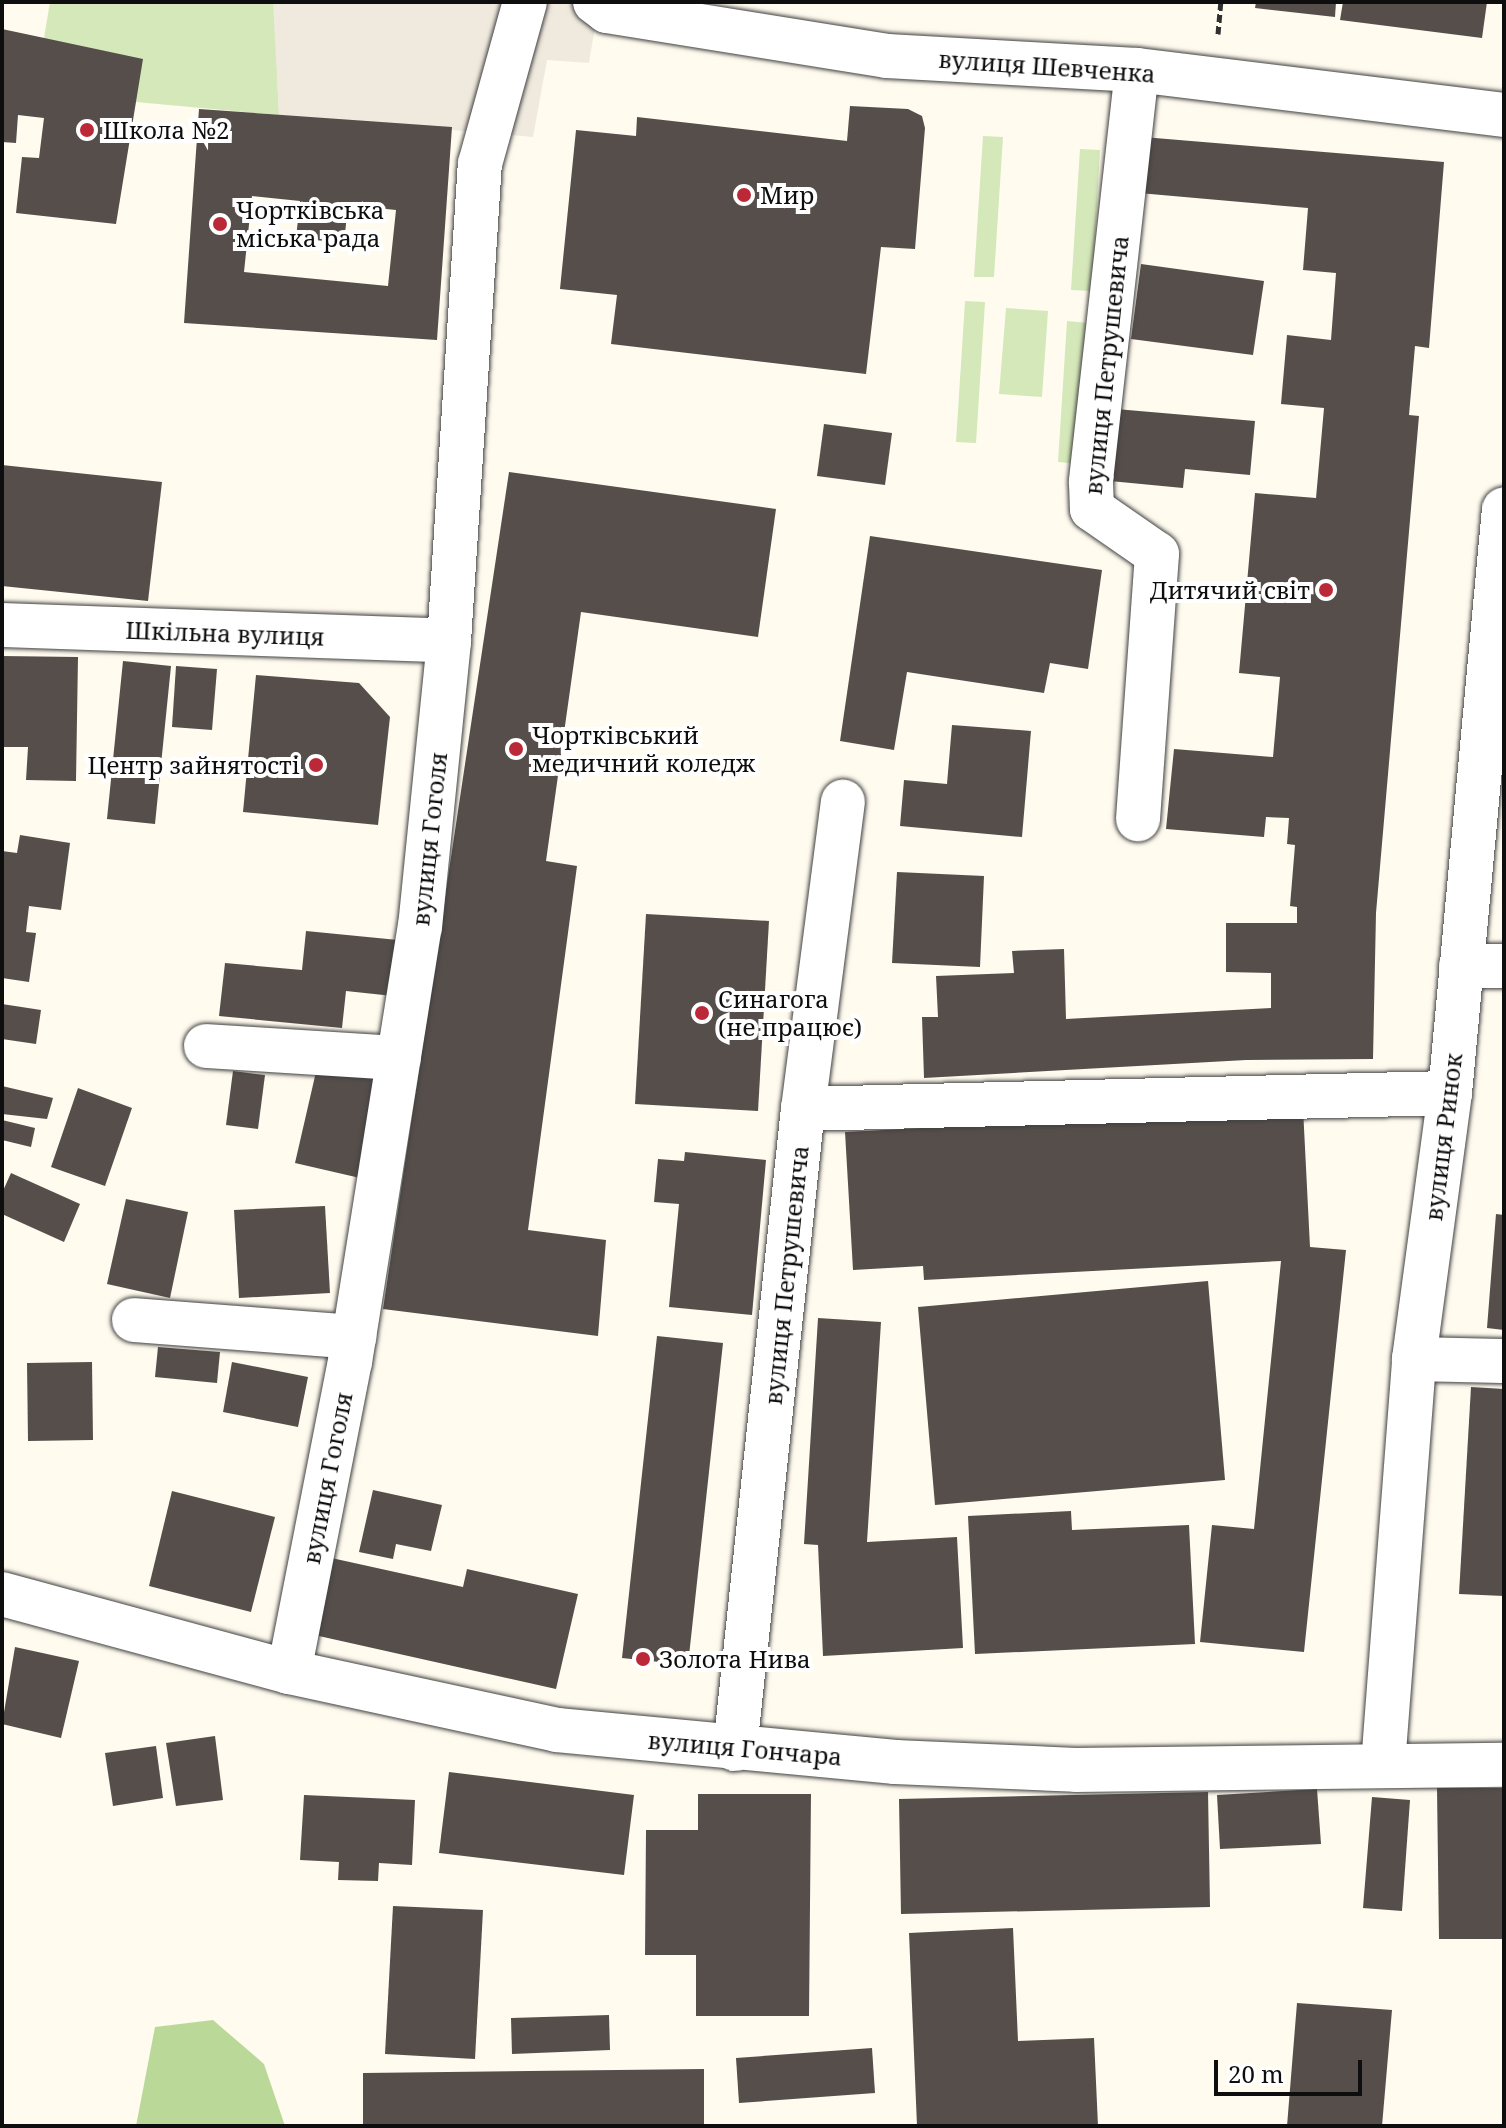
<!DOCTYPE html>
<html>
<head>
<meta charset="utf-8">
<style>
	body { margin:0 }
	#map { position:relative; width:1506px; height:2128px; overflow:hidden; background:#fffbef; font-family:"Noto Serif",serif }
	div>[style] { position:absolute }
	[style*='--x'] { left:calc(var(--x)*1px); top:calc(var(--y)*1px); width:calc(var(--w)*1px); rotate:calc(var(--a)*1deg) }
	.green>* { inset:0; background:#d5e8ba }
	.forest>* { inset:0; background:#bad999 }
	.plaza>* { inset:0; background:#efe9de }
	.building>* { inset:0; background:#564e4b }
	.path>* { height:5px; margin-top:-2.5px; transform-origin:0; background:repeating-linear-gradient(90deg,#303030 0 8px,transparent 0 12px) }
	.roads { filter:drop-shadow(0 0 2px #414141) drop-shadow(0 0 2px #414141) }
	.minor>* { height:44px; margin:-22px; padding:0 22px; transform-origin:22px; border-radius:22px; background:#fff }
	.dots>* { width:22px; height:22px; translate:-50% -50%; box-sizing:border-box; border:4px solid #fff; border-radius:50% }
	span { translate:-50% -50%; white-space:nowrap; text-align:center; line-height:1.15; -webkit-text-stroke:8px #fff; paint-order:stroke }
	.street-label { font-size:24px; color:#0e0e0e }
	.poi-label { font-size:24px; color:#0e0e0e }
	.left { translate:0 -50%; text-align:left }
	.right { translate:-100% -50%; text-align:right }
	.frame { position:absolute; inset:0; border:4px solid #0e0e0e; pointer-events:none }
	.scale { position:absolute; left:1214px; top:2060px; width:148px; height:36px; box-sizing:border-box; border:4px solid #0e0e0e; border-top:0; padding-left:10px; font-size:24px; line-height:28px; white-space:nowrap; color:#0e0e0e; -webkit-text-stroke:6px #fff; paint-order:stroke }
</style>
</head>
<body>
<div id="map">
	<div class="green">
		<i style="clip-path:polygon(50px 2px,274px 2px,279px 115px,136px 102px,44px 38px)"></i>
		<i style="clip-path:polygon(983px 136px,1003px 137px,994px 277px,974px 277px)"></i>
		<i style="clip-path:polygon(1080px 149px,1100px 150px,1092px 291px,1071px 290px)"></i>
		<i style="clip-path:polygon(965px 301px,985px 302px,976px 443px,956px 442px)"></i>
		<i style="clip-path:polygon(1006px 308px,1048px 311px,1042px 397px,999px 394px)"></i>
		<i style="clip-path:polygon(1067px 321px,1088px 323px,1079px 464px,1058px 462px)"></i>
	</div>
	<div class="forest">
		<i style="clip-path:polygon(213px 2020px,264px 2064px,285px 2126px,136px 2126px,155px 2027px)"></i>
	</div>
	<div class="plaza">
		<i style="clip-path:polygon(273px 2px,599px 2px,589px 63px,547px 60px,533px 137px,279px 115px)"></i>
	</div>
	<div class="building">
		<i style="clip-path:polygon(1256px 2px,1336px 2px,1335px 17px,1255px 8px)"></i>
		<i style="clip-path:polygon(1343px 2px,1487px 2px,1482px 38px,1340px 20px)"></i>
		<i style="clip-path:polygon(2px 29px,143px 59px,116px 224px,16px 213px,22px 157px,39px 158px,44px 118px,18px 115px,16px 143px,2px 142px)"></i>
		<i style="clip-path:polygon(850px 106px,908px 109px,922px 116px,925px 128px,915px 249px,881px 247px,866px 374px,611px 344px,617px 295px,560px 289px,576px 130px,636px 136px,637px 117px,847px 141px)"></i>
		<i style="clip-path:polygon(evenodd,199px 109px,452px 127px,437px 340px,184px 323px,199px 109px,252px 196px,300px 201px,296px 238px,344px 243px,348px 205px,396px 210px,388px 286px,244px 272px,252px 196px)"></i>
		<i style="clip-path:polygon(1143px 137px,1444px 162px,1429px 348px,1415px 346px,1409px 415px,1419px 416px,1376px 913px,1373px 1059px,1246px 1060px,924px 1078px,922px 1017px,938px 1017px,936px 976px,1014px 973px,1012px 951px,1064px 949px,1066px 1019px,1271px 1008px,1271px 973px,1226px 972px,1226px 923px,1297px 923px,1297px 907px,1290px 906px,1295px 845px,1287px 844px,1289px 818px,1266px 817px,1264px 837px,1166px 829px,1174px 749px,1273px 757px,1280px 677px,1239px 673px,1255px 493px,1316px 498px,1324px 408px,1281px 404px,1287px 335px,1331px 340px,1336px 273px,1303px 270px,1308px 208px,1139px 193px)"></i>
		<i style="clip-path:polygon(1141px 264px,1264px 281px,1253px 355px,1131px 339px)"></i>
		<i style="clip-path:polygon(1116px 409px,1255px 421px,1250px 475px,1185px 469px,1183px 488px,1110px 481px)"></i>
		<i style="clip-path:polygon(824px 424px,892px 433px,885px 485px,817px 476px)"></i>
		<i style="clip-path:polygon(2px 465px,162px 482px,148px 601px,2px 586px)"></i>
		<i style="clip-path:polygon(509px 472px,776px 509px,758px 637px,581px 612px,546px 861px,577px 866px,528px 1230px,606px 1240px,598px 1336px,383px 1309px)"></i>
		<i style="clip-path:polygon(870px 536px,1102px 570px,1088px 669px,1050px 663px,1044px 693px,907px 672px,894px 750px,840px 741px)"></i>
		<i style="clip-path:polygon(2px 656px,78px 657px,76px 781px,26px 780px,28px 747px,2px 747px)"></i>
		<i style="clip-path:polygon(123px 661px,171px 666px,155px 824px,107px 819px)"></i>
		<i style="clip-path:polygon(176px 666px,217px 669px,212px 730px,172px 727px)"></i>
		<i style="clip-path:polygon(256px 675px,359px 683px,390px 717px,378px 825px,243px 812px)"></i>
		<i style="clip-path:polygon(952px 725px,1031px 731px,1022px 837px,900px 826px,904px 780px,947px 784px)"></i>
		<i style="clip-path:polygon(20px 835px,70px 843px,61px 910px,29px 906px,26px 932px,36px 933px,29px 982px,2px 978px,2px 851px,17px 853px)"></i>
		<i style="clip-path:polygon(897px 872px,984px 876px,980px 967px,892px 963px)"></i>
		<i style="clip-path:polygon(646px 914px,769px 921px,758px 1111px,635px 1104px)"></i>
		<i style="clip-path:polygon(306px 931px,398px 940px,393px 996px,346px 991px,342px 1028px,219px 1016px,225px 963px,302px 970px)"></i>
		<i style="clip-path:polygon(2px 1004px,41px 1010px,36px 1044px,2px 1039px)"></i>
		<i style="clip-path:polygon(318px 1063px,383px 1077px,360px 1178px,295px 1163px)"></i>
		<i style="clip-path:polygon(233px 1071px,265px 1075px,258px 1129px,226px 1125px)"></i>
		<i style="clip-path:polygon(2px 1086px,53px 1098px,47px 1119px,2px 1114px)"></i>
		<i style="clip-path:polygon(78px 1088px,132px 1108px,105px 1186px,51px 1167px)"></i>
		<i style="clip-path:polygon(1303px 1108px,1310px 1247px,1346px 1250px,1304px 1652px,1200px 1642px,1212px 1525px,1254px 1529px,1281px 1261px,924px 1280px,923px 1266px,853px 1270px,845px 1132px)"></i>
		<i style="clip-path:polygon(2px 1120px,35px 1128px,31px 1147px,2px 1140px)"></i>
		<i style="clip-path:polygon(685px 1152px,766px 1160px,752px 1315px,669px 1307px,679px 1204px,654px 1202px,658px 1159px,684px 1161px)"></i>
		<i style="clip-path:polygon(11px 1173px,80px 1204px,64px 1242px,2px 1214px,2px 1193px)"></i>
		<i style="clip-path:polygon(126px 1199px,188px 1212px,170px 1298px,107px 1284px)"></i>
		<i style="clip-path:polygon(325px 1206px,330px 1293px,239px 1298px,234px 1210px)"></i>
		<i style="clip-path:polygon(1496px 1214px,1504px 1215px,1504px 1330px,1487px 1328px)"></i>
		<i style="clip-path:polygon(1208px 1281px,1225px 1480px,935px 1505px,918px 1307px)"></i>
		<i style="clip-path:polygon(818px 1318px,881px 1322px,867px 1542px,957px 1537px,963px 1648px,823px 1656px,818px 1545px,804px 1544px)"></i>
		<i style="clip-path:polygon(657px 1336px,723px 1343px,688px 1665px,622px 1658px)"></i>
		<i style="clip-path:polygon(158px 1347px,220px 1352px,217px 1383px,155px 1377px)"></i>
		<i style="clip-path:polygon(92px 1362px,93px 1440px,28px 1441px,27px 1363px)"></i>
		<i style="clip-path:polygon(232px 1362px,308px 1377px,298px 1427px,223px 1412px)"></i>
		<i style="clip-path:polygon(1471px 1387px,1504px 1389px,1504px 1596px,1459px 1594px)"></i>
		<i style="clip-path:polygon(373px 1490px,442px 1505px,431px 1551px,396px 1544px,393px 1559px,359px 1552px)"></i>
		<i style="clip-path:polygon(172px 1491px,275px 1517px,251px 1612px,149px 1586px)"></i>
		<i style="clip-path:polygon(1071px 1511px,1072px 1530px,1189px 1525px,1195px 1644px,975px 1654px,968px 1516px)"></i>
		<i style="clip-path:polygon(327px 1557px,463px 1587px,467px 1569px,578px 1594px,556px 1689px,310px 1634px)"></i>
		<i style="clip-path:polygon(15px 1647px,79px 1661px,61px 1738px,2px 1724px)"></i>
		<i style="clip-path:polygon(215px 1736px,223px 1800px,176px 1806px,166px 1743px)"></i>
		<i style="clip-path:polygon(156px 1746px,163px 1798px,113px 1806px,105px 1753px)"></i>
		<i style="clip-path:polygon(449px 1772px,634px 1795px,624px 1875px,439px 1853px)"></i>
		<i style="clip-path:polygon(1437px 1788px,1504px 1788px,1504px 1939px,1439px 1939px)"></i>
		<i style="clip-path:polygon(1317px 1789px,1321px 1844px,1220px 1849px,1217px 1795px)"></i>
		<i style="clip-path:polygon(1208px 1792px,1210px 1907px,901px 1914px,899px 1799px)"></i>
		<i style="clip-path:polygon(698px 1794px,811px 1794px,809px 2016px,696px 2016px,696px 1955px,645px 1955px,646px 1830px,698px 1830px)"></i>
		<i style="clip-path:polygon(304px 1795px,415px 1800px,412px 1865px,379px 1863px,378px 1881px,338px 1880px,339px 1862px,300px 1860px)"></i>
		<i style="clip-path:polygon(1372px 1797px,1410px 1800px,1402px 1911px,1363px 1908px)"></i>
		<i style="clip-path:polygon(393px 1906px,483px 1910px,475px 2059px,385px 2054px)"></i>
		<i style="clip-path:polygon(1013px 1928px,1018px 2041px,1094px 2038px,1098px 2126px,917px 2126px,909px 1933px)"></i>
		<i style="clip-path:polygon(1297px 2003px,1392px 2010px,1382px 2126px,1287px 2126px)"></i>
		<i style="clip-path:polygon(609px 2015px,610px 2050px,512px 2054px,511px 2018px)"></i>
		<i style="clip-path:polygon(872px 2048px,875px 2093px,739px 2103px,736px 2058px)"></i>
		<i style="clip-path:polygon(704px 2069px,704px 2126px,363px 2126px,363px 2073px)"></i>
	</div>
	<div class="path">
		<i style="--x:1218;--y:34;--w:32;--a:-85"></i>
	</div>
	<div class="roads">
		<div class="minor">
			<i style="--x:595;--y:2;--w:15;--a:37"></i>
			<i style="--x:607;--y:11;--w:284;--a:9.1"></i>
			<i style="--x:887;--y:56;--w:250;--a:3.2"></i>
			<i style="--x:1137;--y:70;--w:370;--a:7"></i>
			<i style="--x:1137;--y:70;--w:415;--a:96.4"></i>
			<i style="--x:1091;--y:482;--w:27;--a:88"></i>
			<i style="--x:1092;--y:509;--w:79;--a:34.7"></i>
			<i style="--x:1157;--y:554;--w:266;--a:94.1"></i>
			<i style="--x:2;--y:625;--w:447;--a:2"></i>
			<i style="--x:1461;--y:966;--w:43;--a:0"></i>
			<i style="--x:206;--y:1046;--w:193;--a:3.6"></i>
			<i style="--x:803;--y:1109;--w:647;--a:-1.42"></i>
			<i style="--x:134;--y:1320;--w:221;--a:4.4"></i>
			<i style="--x:1414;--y:1359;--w:90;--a:1.3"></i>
			<i style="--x:2;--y:1594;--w:297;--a:15.2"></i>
			<i style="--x:289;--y:1672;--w:274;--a:12.2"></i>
			<i style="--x:557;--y:1730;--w:340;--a:5.4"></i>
			<i style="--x:895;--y:1762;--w:181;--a:2.5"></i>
			<i style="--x:1076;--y:1770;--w:428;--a:-0.7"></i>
			<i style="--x:289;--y:1672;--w:316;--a:-78.9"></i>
			<i style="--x:350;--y:1362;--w:441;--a:-80.9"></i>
			<i style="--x:420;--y:927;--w:287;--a:-84.2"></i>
			<i style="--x:449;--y:641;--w:478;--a:-86.3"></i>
			<i style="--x:480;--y:164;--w:168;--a:-74.5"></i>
			<i style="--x:735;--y:1749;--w:644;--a:-83.94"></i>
			<i style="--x:803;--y:1109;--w:310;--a:-82.6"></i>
			<i style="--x:1383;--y:1765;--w:407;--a:-85.6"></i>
			<i style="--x:1414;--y:1359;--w:268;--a:-82.3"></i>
			<i style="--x:1450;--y:1093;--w:586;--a:-84.72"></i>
		</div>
	</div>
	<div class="dots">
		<i style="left:87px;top:130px;background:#bb2939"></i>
		<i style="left:744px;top:195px;background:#bb2939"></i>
		<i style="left:220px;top:224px;background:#bb2939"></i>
		<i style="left:1326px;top:590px;background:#bb2939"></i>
		<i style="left:516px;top:749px;background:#bb2939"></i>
		<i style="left:316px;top:765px;background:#bb2939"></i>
		<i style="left:702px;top:1013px;background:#bb2939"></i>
		<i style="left:643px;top:1659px;background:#bb2939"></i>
	</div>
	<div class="street-label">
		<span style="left:1047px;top:66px;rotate:4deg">вулиця Шевченка</span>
		<span style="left:1106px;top:365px;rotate:-84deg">вулиця Петрушевича</span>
		<span style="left:225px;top:633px;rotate:2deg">Шкільна вулиця</span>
		<span style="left:429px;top:839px;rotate:-84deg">вулиця Гоголя</span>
		<span style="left:1443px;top:1137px;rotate:-83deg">вулиця Ринок</span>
		<span style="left:786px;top:1275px;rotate:-84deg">вулиця Петрушевича</span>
		<span style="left:327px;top:1478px;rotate:-79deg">вулиця Гоголя</span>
		<span style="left:745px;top:1748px;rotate:5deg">вулиця Гончара</span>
	</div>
	<div class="poi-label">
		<span class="left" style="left:103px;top:130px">Школа №2</span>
		<span class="left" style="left:760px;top:195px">Мир</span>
		<span class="left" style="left:236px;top:224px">Чортківська<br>міська рада</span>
		<span class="right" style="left:1310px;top:590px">Дитячий світ</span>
		<span class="left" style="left:532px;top:749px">Чортківський<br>медичний коледж</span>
		<span class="right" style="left:300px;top:765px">Центр зайнятості</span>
		<span class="left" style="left:718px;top:1013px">Синагога<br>(не працює)</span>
		<span class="left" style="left:659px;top:1659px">Золота Нива</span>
	</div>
	<div class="frame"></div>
	<div class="scale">20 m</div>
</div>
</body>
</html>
